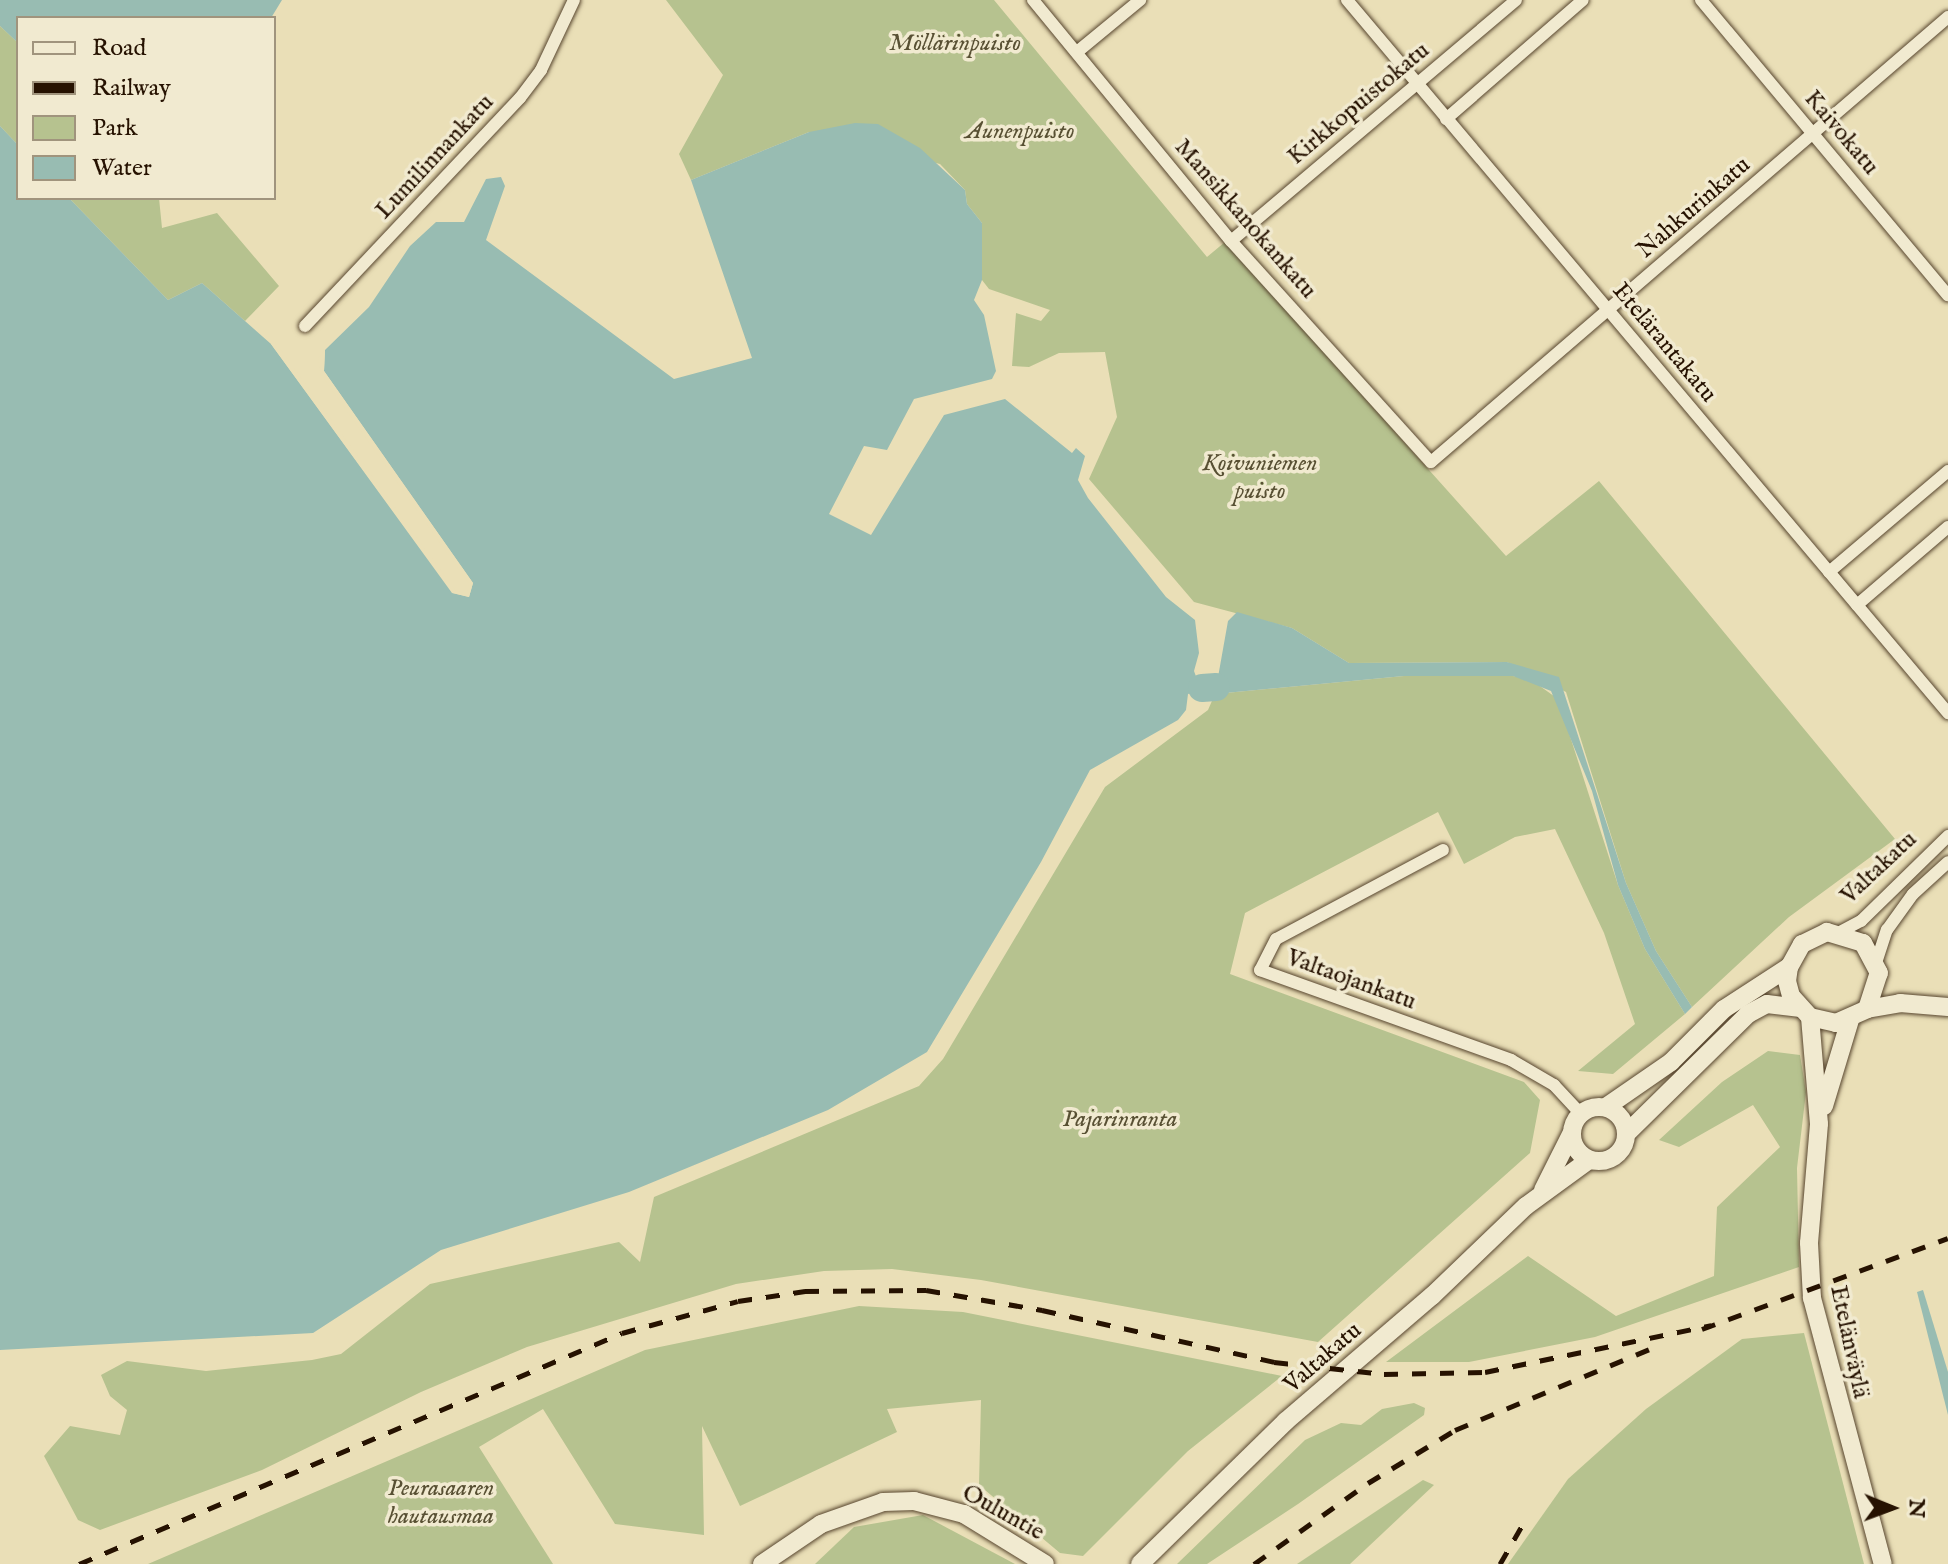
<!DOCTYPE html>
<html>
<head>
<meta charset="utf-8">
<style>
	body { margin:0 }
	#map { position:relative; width:1948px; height:1564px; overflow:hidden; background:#eadfb7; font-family:"IM FELL English",serif }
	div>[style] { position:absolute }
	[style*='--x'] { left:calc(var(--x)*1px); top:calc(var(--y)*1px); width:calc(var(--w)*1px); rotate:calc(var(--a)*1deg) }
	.green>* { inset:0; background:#b6c28f }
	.water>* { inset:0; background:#98bcb2 }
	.pier>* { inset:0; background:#eadfb7 }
	.river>* { height:28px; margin:-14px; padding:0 14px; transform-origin:14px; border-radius:14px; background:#98bcb2 }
	.roads { filter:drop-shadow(0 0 2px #57452e) drop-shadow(0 0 2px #57452e) }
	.street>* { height:12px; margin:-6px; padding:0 6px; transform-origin:6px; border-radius:6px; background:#f1ead0 }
	.secondary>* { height:18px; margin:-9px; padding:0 9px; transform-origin:9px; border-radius:9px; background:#f1ead0 }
	.secondary>.ring { margin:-9px; padding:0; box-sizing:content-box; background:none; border:18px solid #f1ead0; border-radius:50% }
	.rail>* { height:5px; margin-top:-2.5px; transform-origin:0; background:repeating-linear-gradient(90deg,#261201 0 14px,transparent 0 28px) }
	span { translate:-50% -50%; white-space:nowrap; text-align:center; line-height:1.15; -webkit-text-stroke:7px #f1ead0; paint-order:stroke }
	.park-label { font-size:24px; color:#585033; font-style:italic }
	.street-label { font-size:24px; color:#261201 }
	.legend { position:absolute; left:16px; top:16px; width:260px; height:184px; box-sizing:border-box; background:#f1ead0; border:2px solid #a0947d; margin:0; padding:10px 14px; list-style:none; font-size:24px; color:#261201 }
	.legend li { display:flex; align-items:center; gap:16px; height:40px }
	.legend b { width:40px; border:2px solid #a0947d }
	.north { position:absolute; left:1852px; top:1468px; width:80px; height:80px; -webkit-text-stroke:6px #f1ead0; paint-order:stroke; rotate:91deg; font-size:22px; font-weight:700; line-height:32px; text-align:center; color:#261201 }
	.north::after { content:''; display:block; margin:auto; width:28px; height:36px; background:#261201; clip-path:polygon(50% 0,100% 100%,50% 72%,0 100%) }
</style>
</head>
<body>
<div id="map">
	<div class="green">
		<i style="clip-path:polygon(666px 0,994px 0,1207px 257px,1225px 242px,1506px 556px,1599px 481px,1895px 839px,1789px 917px,1692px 1007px,1656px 951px,1626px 883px,1566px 692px,1507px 662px,1349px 663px,1292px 628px,1194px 602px,1089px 479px,1117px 417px,1105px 352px,1059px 353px,1029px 367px,1012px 366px,1016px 313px,1041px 321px,1050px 310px,989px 289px,982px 280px,982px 223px,967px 204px,965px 190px,940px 164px,809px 132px,691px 180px,679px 154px,723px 75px)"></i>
		<i style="clip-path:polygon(0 26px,18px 43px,18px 145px,0 126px)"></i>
		<i style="clip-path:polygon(69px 198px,159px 198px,162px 228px,217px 213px,279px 286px,245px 321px,202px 283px,168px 300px)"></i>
		<i style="clip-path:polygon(1404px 676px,1513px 676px,1530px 679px,1558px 699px,1618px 885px,1645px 949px,1685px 1014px,1613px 1074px,1578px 1071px,1635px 1024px,1604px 933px,1555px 829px,1515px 837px,1464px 864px,1438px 812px,1245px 913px,1230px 974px,1524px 1082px,1540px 1100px,1530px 1153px,1318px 1342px,981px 1280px,892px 1269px,824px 1271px,736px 1284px,527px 1347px,421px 1392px,262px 1470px,100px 1530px,78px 1520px,44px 1456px,70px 1426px,120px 1435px,127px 1410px,110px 1396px,101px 1375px,127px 1361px,206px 1371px,312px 1360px,341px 1354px,430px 1284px,619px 1242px,640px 1262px,654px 1197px,919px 1086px,943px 1059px,1105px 787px,1208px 710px,1215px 694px)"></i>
		<i style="clip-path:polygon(1768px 1051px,1800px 1055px,1806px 1092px,1797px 1168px,1799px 1267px,1595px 1337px,1469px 1362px,1386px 1362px,1528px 1256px,1616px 1316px,1714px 1276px,1717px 1207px,1780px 1147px,1753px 1105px,1679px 1147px,1659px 1140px,1722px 1082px)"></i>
		<i style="clip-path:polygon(859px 1306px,963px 1312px,1282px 1376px,1188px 1451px,1083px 1556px,1060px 1553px,979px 1485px,981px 1400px,887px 1409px,897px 1432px,740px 1506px,702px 1426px,704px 1535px,615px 1524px,543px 1409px,479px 1447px,553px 1564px,148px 1564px,645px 1350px)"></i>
		<i style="clip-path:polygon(1804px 1333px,1864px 1564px,1508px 1564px,1568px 1479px,1646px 1409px,1742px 1339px)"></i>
		<i style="clip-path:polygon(1414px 1403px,1425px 1408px,1424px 1415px,1298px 1504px,1207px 1564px,1177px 1564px,1305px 1440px,1341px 1423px,1361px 1425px,1382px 1409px)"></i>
		<i style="clip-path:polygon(1423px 1480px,1434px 1485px,1350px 1564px,1297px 1564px)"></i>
		<i style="clip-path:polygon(923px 1515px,1015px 1564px,815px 1564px,854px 1527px)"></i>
	</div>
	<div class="water">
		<i style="clip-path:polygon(0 0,282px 0,271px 18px,18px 18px,18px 43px,0 26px)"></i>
		<i style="clip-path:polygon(855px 123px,878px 124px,920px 148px,965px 190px,967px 204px,982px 223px,982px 280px,974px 300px,984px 315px,996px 371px,992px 379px,914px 399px,887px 450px,864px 446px,829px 514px,871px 535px,944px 415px,1005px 399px,1072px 453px,1076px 448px,1085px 456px,1078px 480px,1088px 498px,1166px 597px,1195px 620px,1199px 653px,1194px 671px,1201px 690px,1188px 694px,1186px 710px,1178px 720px,1090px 770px,1041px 862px,927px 1052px,828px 1110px,629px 1192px,441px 1250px,313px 1333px,0 1350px,0 126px,18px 145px,18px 198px,69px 198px,168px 300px,202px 283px,271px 344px,452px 593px,469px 597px,473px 583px,324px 371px,325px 350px,369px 307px,410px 246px,436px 222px,464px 222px,486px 179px,501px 177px,505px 186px,486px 240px,674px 379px,752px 358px,691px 180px,809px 132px)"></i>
		<i style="clip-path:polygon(1237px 612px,1292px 628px,1349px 663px,1507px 662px,1559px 677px,1626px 883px,1656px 951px,1692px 1007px,1685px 1014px,1645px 949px,1618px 885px,1592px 791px,1551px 691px,1513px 676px,1404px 676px,1215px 694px,1228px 621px)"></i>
		<i style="clip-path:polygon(1923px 1290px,1948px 1372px,1948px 1415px,1917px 1292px)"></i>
	</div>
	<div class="pier">
		<i style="clip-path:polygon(275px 342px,455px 590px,467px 593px,469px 584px,320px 373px,318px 358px,325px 350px,324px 371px,473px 583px,469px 597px,453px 593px,271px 344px)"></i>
	</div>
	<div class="river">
		<i style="--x:1202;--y:688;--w:14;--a:-4"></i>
	</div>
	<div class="roads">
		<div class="street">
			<i style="--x:1033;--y:0;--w:312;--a:50.6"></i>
			<i style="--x:1231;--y:241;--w:298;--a:47.9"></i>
			<i style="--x:1431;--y:462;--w:682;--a:-40.72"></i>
			<i style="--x:1347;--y:0;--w:933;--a:49.87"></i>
			<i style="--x:1701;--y:0;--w:385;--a:50.1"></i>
			<i style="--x:1077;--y:52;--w:82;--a:-39.5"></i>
			<i style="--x:1446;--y:119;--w:181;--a:-41"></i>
			<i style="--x:1231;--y:241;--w:373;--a:-40.2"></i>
			<i style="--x:305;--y:326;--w:313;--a:-46.7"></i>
			<i style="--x:520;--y:98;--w:35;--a:-53"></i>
			<i style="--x:541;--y:70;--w:77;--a:-64.8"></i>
			<i style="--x:1829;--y:572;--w:156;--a:-40.3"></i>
			<i style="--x:1857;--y:605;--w:120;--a:-40.6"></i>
			<i style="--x:1443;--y:850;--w:189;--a:151.9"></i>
			<i style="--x:1276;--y:939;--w:35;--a:117"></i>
			<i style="--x:1260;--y:970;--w:267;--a:19.7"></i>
			<i style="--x:1511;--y:1060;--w:50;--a:30.2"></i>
			<i style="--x:1554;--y:1085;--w:38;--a:47"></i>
			<i style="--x:1840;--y:932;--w:24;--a:-28"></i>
			<i style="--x:1861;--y:921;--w:122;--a:-44.3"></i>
			<i style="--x:1876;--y:963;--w:35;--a:-72"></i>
			<i style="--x:1887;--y:930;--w:44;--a:-54.2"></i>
			<i style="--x:1913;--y:894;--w:47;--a:-42.4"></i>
		</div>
		<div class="secondary">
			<i style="--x:1867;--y:1009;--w:38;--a:-72"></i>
			<i style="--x:1879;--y:973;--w:34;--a:-118"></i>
			<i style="--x:1863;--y:943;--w:38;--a:-163"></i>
			<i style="--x:1827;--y:932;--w:28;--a:154"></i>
			<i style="--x:1802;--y:944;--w:26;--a:119"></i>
			<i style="--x:1789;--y:967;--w:14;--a:98"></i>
			<i style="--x:1787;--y:981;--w:16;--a:75"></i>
			<i style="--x:1791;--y:996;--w:28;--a:48"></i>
			<i style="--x:1810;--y:1017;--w:27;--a:13"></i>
			<i style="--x:1836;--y:1023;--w:34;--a:-24"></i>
			<i style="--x:1867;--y:1009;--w:34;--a:-10"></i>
			<i style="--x:1900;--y:1003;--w:48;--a:4.8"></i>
			<i style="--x:1810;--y:1017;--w:107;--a:85.2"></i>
			<i style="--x:1819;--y:1124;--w:119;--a:94.8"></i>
			<i style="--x:1809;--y:1243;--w:55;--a:86.9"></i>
			<i style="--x:1812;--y:1298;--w:275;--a:75.1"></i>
			<i style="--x:1824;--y:1106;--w:90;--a:-73.2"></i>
			<i class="ring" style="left:1572px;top:1107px;width:36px;height:36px"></i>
			<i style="--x:1606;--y:1107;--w:79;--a:-34.7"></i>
			<i style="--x:1671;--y:1062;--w:75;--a:-45"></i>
			<i style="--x:1724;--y:1009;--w:77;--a:-32.9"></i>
			<i style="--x:1626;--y:1134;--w:171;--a:-44.5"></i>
			<i style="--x:1748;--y:1014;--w:21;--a:-28"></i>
			<i style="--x:1767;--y:1004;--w:32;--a:7"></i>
			<i style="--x:1543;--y:1190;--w:63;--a:-63.4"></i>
			<i style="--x:762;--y:1564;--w:71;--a:-34.1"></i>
			<i style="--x:821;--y:1524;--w:66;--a:-19.5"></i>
			<i style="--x:883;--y:1502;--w:31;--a:-2"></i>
			<i style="--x:914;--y:1501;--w:52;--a:14.6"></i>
			<i style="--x:964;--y:1514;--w:95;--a:31.7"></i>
			<i style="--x:1140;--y:1564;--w:204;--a:-44.4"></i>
			<i style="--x:1286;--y:1421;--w:192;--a:-40.6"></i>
			<i style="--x:1432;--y:1296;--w:130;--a:-43.8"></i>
			<i style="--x:1526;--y:1206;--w:78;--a:-36.1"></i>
		</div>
	</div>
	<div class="rail">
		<i style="--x:1702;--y:1329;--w:262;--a:-20.3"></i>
		<i style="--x:79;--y:1564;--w:590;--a:-23.05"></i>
		<i style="--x:622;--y:1333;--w:120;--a:-15.4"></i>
		<i style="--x:738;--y:1301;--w:68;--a:-8.5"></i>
		<i style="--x:805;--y:1291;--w:121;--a:-0.5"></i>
		<i style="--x:926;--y:1290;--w:118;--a:9.8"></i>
		<i style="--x:1042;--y:1310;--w:238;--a:12.6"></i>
		<i style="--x:1274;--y:1362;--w:111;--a:6.2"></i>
		<i style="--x:1384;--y:1374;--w:101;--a:-1.1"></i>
		<i style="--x:1485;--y:1372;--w:231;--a:-11.7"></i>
		<i style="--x:1254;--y:1564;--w:140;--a:-35.4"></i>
		<i style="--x:1368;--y:1483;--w:102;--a:-31.3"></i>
		<i style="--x:1455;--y:1430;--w:219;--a:-22.6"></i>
		<i style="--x:1500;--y:1564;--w:46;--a:-60.1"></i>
	</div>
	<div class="park-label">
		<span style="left:955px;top:44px">Möllärinpuisto</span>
		<span style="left:1020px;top:132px">Aunenpuisto</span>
		<span style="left:1260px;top:478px">Koivuniemen<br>puisto</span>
		<span style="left:1120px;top:1120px">Pajarinranta</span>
		<span style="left:441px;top:1503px">Peurasaaren<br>hautausmaa</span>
	</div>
	<div class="street-label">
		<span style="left:1359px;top:104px;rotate:-40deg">Kirkkopuistokatu</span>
		<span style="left:1841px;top:133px;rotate:50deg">Kaivokatu</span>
		<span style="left:435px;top:157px;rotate:-47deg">Lumilinnankatu</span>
		<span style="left:1694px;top:208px;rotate:-41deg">Nahkurinkatu</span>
		<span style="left:1245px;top:219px;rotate:49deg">Mansikkanokankatu</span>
		<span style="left:1664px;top:343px;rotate:50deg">Etelärantakatu</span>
		<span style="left:1879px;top:868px;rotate:-43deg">Valtakatu</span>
		<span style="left:1351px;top:980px;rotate:20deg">Valtaojankatu</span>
		<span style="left:1849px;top:1342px;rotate:78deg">Etelänväylä</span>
		<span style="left:1323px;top:1358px;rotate:-41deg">Valtakatu</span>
		<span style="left:1003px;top:1513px;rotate:29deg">Ouluntie</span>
	</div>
	<ul class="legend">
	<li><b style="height:10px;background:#f1ead0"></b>Road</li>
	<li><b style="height:10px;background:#261201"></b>Railway</li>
	<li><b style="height:22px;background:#b6c28f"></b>Park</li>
	<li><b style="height:22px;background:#98bcb2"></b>Water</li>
	</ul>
	<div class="north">N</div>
</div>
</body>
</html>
